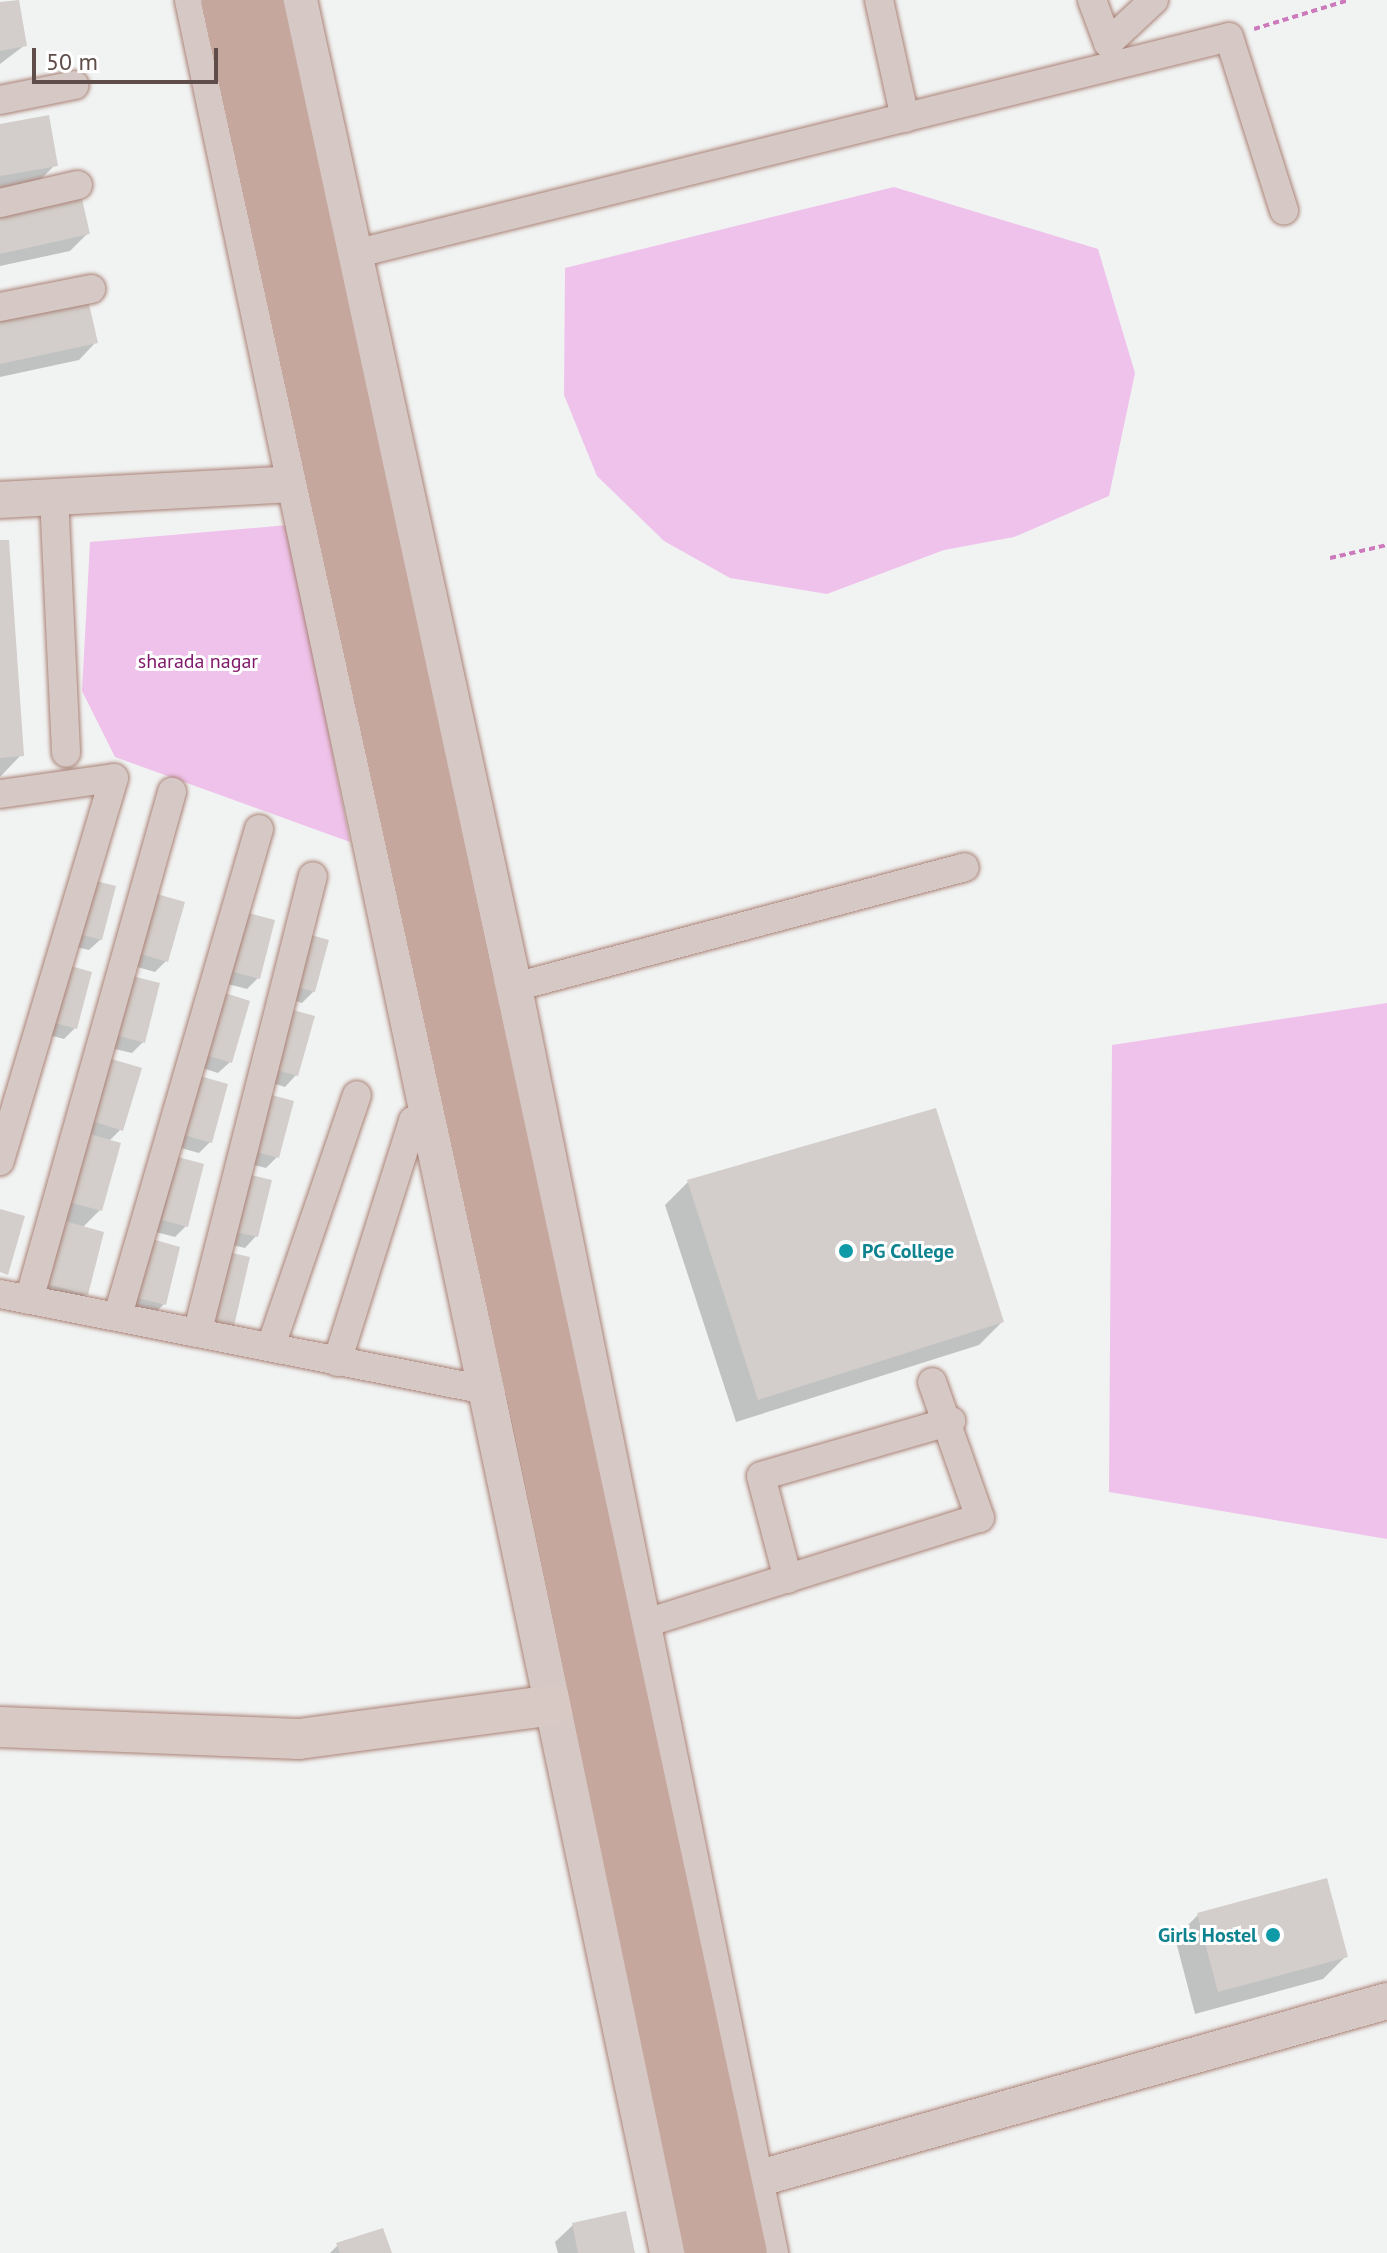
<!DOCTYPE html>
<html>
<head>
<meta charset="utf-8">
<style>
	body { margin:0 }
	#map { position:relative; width:1387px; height:2253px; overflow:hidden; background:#f1f3f3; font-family:"PT Sans",sans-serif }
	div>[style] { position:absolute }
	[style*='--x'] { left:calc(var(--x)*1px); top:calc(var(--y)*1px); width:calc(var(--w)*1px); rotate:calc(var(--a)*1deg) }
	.green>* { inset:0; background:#efc2eb }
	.shadow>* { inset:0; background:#0003 }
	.building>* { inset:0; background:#d3cecb }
	.path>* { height:4px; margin-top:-2px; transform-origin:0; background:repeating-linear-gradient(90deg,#cc7abb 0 6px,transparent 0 10px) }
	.roads { filter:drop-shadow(0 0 2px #aa8276) drop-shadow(0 0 2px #aa8276) }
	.minor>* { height:28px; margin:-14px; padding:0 14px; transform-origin:14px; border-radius:14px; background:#d5c8c5 }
	.tertiary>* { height:36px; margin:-18px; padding:0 18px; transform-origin:18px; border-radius:18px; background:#d5c8c5 }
	.secondary>* { height:40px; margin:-20px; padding:0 20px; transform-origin:20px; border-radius:20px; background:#d9c9c5 }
	.trunk>* { height:44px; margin:-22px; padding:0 22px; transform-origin:22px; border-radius:22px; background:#c6a79e }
	.dots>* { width:22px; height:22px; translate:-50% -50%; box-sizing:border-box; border:4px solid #fff; border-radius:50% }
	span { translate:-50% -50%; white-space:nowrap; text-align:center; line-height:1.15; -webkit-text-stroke:6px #fff; paint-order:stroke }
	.park-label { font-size:20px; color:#801a6b }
	.culture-label { font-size:20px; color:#0d838f; font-weight:700 }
	.left { translate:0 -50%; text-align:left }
	.right { translate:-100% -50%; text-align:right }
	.scale { position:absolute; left:32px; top:48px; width:186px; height:36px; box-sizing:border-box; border:4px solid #5e4d49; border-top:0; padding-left:10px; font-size:24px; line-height:28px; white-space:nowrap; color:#5e4d49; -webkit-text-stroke:6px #fff; paint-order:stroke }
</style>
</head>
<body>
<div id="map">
	<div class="green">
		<i style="clip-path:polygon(894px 187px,1098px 249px,1135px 373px,1109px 496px,1014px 537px,944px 550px,827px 594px,730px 578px,664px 541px,597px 476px,564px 395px,565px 268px)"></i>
		<i style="clip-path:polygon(288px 525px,350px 842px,115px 757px,82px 691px,90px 542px)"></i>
		<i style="clip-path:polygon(1387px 1003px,1387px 1539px,1109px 1492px,1112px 1045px)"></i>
	</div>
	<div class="shadow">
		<i style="clip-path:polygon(0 4px,25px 45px,0 64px)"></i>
		<i style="clip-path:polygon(0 126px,55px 165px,38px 182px,0 189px)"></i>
		<i style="clip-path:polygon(0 210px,88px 233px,70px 251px,0 266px)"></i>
		<i style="clip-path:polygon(0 317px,96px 342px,79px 360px,0 377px)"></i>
		<i style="clip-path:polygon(0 542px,21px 755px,0 777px)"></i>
		<i style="clip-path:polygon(93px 882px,101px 939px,89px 950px,68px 945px)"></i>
		<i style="clip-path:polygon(139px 906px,166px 961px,155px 972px,123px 963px)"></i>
		<i style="clip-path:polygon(234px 926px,258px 978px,247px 989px,220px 982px)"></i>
		<i style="clip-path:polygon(294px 947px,314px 991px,302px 1003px,280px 996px)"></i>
		<i style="clip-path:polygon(53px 978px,75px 1028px,64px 1039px,38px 1032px)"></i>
		<i style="clip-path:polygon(117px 988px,143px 1042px,132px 1053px,102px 1046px)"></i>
		<i style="clip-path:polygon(214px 1007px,230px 1062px,218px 1073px,196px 1066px)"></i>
		<i style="clip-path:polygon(275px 1021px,296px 1075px,285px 1087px,259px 1079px)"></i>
		<i style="clip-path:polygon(94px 1070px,121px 1129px,109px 1141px,100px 1210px,82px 1228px,86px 1294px,69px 1311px,28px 1300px)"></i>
		<i style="clip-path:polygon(200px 1078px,210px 1142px,199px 1153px,174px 1146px)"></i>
		<i style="clip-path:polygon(265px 1095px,277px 1157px,266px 1168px,239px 1161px)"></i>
		<i style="clip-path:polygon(179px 1159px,186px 1226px,175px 1237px,152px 1231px,168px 1170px)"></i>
		<i style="clip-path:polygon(269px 1181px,256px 1236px,245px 1248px,220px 1242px)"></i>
		<i style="clip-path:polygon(688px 1182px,1002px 1322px,979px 1345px,736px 1422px,665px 1205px)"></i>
		<i style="clip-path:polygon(142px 1253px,164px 1304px,153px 1315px,128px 1309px)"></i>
		<i style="clip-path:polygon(1198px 1915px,1346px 1956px,1323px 1979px,1195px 2014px,1175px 1938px)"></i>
		<i style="clip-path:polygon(573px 2225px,633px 2253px,558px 2253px,555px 2242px)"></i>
		<i style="clip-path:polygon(338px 2245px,390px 2253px,330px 2253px)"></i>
	</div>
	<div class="building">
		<i style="clip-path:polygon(19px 0,27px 46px,0 51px,0 2px)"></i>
		<i style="clip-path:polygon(49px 115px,58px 166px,0 176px,0 124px)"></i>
		<i style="clip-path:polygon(80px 190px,90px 234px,0 254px,0 208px)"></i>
		<i style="clip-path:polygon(87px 295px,98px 343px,0 364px,0 315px)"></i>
		<i style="clip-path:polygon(0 540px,9px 540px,24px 756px,0 758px)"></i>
		<i style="clip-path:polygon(92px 880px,116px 886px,102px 940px,78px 934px)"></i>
		<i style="clip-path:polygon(150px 892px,185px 902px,168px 962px,133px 952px)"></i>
		<i style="clip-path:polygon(245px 912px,275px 920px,260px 979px,230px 971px)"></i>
		<i style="clip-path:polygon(304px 933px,329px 940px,315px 992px,290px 985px)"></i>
		<i style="clip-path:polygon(64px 964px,92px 972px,77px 1029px,48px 1021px)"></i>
		<i style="clip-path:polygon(128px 975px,160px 983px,145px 1043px,112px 1034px)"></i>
		<i style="clip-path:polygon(225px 993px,250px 1001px,232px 1063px,206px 1055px)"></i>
		<i style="clip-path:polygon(286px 1008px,315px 1016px,298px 1076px,269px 1068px)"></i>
		<i style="clip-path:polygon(105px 1057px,142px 1068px,123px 1131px,86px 1119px)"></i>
		<i style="clip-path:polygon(200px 1076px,228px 1084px,212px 1143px,184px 1135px)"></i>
		<i style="clip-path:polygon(264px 1093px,294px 1101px,279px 1158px,249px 1150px)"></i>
		<i style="clip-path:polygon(936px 1108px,1004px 1322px,758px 1400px,687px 1180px)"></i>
		<i style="clip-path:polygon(83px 1132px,121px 1143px,102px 1211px,65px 1201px)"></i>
		<i style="clip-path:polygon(178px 1157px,204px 1164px,188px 1227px,162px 1220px)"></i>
		<i style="clip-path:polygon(243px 1173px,272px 1180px,258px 1237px,230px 1231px)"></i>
		<i style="clip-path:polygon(0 1209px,25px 1216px,8px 1275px,0 1272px)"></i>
		<i style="clip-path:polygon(61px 1220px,104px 1232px,88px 1295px,44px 1283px)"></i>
		<i style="clip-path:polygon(152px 1239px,180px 1247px,166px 1305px,138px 1298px)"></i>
		<i style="clip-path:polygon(223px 1251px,250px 1257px,234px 1326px,207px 1320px)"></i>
		<i style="clip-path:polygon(1327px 1878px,1348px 1957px,1218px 1992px,1197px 1913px)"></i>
		<i style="clip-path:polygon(626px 2211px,635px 2253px,578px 2253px,572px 2223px)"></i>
		<i style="clip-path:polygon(383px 2228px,392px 2253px,340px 2253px,336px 2243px)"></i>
	</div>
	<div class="path">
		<i style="--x:1254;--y:29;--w:99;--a:-17"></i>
		<i style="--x:1330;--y:558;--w:58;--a:-12.8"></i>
	</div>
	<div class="roads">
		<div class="minor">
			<i style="--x:879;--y:0;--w:121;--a:77.6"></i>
			<i style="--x:1092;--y:0;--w:46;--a:69.6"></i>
			<i style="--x:1108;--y:43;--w:63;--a:-43.1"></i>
			<i style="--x:0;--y:100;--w:76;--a:-11.3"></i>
			<i style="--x:0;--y:203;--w:80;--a:-13"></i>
			<i style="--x:334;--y:259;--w:922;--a:-13.93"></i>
			<i style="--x:1229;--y:37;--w:182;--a:72.4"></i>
			<i style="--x:0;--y:307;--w:93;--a:-11.2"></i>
			<i style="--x:54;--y:497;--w:256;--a:87.3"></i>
			<i style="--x:0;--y:794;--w:115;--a:-8"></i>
			<i style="--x:114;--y:778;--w:400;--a:106.6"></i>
			<i style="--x:496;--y:992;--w:485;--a:-14.9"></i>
			<i style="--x:0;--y:1294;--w:500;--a:11.18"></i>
			<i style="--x:29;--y:1300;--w:528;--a:-74.28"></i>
			<i style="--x:118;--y:1315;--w:506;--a:-73.82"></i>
			<i style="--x:198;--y:1330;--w:468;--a:-75.8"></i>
			<i style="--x:271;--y:1346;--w:265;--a:-71.1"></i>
			<i style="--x:337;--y:1362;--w:253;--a:-72.5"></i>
			<i style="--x:413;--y:1121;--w:18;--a:-16"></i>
			<i style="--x:788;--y:1579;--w:106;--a:-104.7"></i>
			<i style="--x:761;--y:1476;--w:198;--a:-16.1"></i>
			<i style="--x:646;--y:1623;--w:350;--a:-17.5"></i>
			<i style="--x:980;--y:1518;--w:144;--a:-109.4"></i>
		</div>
		<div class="tertiary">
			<i style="--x:193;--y:0;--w:2303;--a:78.09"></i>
			<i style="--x:299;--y:0;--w:1011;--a:77.72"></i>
			<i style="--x:514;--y:988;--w:1291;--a:78.56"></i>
			<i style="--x:0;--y:500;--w:294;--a:-3.1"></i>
			<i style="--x:732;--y:2186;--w:681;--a:-15.77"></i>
		</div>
		<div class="secondary">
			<i style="--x:0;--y:1727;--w:299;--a:2.3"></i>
			<i style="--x:299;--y:1739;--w:258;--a:-7.6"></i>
		</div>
		<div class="trunk">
			<i style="--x:223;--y:0;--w:1444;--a:77.65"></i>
			<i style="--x:532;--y:1411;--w:860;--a:78.26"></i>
			<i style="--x:261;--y:0;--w:2304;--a:77.88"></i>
		</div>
	</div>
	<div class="dots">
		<i style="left:846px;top:1251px;background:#0f9aa8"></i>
		<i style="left:1273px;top:1935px;background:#0f9aa8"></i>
	</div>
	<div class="park-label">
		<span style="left:198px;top:661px">sharada nagar</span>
	</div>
	<div class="culture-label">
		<span class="left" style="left:862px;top:1251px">PG College</span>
		<span class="right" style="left:1257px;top:1935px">Girls Hostel</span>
	</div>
	<div class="scale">50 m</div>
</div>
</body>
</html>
